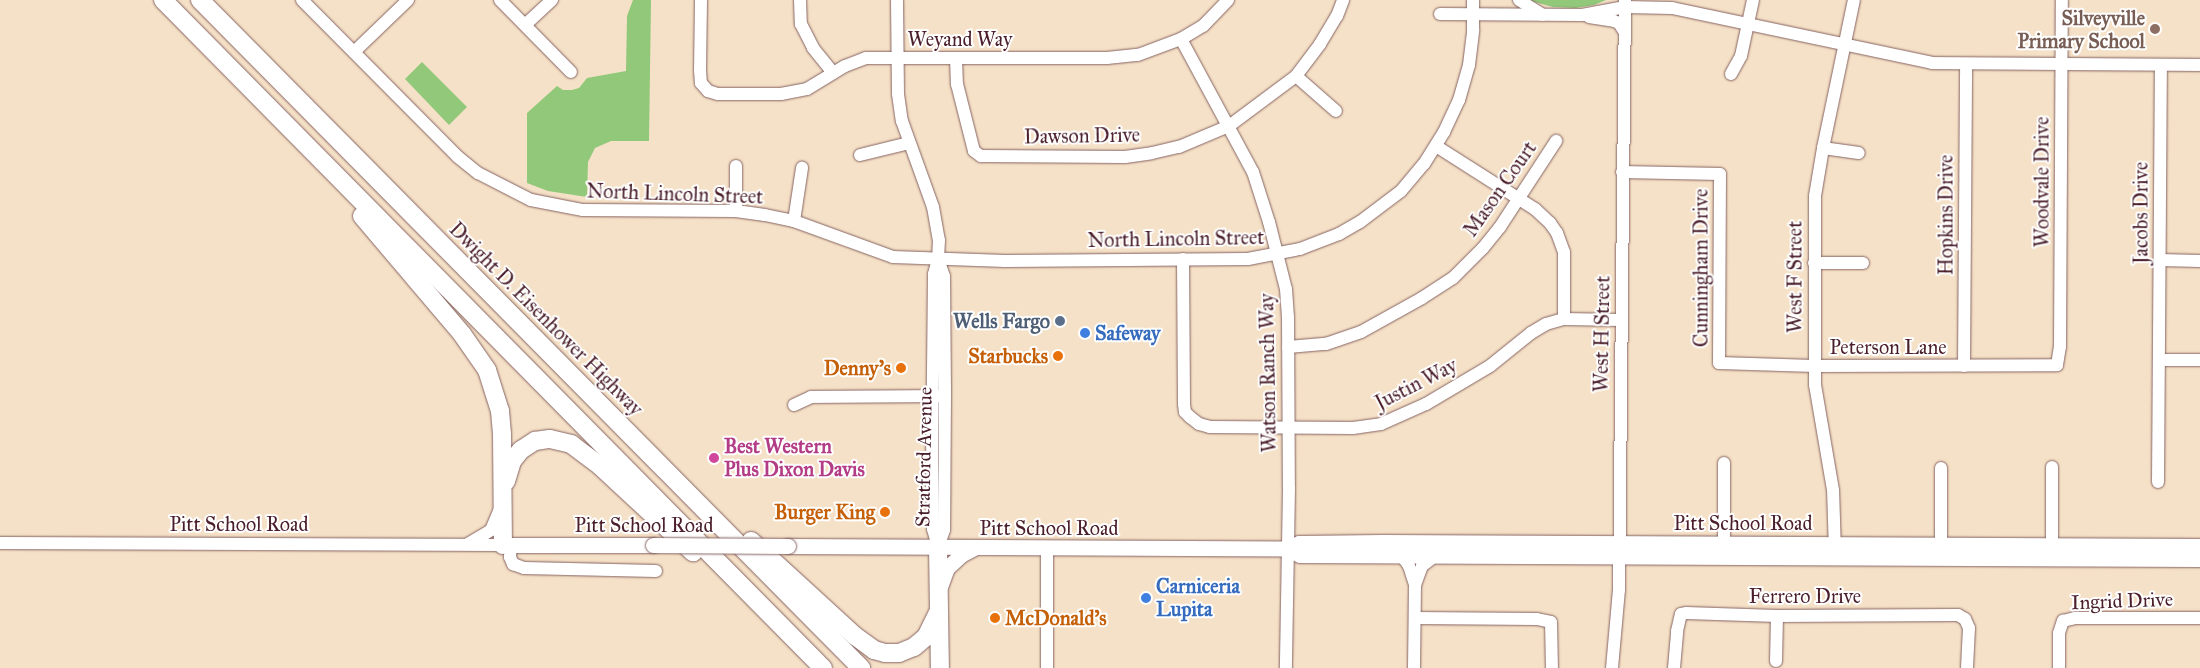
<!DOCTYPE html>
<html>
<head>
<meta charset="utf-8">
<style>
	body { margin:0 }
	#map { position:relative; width:2200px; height:668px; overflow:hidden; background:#f5e1c7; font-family:"IM FELL Great Primer",serif }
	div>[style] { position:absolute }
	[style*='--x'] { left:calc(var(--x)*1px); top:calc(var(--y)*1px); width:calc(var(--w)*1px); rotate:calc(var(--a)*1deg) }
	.green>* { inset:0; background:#91c87a }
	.roads { filter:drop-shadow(0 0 1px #866362) drop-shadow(0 0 1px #866362) }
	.minor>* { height:12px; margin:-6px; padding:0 6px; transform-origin:6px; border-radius:6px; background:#fff }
	.major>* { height:15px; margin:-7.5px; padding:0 7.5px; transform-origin:7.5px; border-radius:7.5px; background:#fff }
	.highway>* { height:18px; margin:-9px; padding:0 9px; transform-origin:9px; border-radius:9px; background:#fff }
	.bridges { filter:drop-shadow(0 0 1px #866362) drop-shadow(0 0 1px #866362) }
	.major-bridge>* { height:15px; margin:-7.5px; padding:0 7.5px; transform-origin:7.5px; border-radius:7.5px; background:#fff }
	.dots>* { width:14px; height:14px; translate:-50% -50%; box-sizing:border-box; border:2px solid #fff; border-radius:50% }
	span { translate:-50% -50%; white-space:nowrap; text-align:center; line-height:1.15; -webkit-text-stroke:4px #fff; paint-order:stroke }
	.education-label { font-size:20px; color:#785e54; font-weight:700 }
	.right { translate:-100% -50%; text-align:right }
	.street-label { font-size:20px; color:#4a1f2b }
	.service-label { font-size:20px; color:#4e5e75; font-weight:700 }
	.shop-label { font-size:20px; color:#366cbe; font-weight:700 }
	.left { translate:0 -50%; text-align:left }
	.food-label { font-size:20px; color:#c56008; font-weight:700 }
	.hotel-label { font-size:20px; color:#b23c85; font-weight:700 }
</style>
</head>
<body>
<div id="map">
	<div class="green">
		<i style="clip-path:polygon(633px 0,651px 0,649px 141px,611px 141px,595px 148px,588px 162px,587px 197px,548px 191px,527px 183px,527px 113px,557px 86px,563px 90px,572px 90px,579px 88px,587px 78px,626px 71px,627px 16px)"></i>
		<i style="clip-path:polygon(1527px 0,1606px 0,1594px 5px,1576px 8px,1553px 7px)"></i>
		<i style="clip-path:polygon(422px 62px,467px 107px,449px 125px,405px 79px)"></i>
	</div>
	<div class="roads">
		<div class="minor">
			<i style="--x:302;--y:0;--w:221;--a:45.2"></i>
			<i style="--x:458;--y:157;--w:26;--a:39"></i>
			<i style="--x:478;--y:173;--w:59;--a:27"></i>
			<i style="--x:531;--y:200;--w:53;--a:10.9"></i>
			<i style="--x:583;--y:210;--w:153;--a:0.4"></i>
			<i style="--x:736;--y:211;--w:29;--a:8"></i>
			<i style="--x:765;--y:215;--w:30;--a:12"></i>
			<i style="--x:794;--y:221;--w:105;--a:20"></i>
			<i style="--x:893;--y:257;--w:112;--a:2"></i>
			<i style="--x:1005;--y:261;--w:243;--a:-0.5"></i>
			<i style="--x:1248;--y:259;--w:53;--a:-10.9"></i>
			<i style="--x:1300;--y:249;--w:42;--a:-21"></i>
			<i style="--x:1339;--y:234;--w:24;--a:-30"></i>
			<i style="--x:1360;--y:222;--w:51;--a:-37.1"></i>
			<i style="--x:1401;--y:191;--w:35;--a:-50"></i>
			<i style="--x:1424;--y:164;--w:38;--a:-58"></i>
			<i style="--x:1444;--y:132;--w:35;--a:-65"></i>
			<i style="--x:1459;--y:100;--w:36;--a:-74"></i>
			<i style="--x:1469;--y:65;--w:35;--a:-83"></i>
			<i style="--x:1473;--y:30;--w:30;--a:-90"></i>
			<i style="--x:500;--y:0;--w:101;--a:45.4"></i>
			<i style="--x:701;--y:0;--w:70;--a:90.8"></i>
			<i style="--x:700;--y:70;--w:13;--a:86"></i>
			<i style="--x:701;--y:83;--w:11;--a:49"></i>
			<i style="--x:708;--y:91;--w:10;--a:17"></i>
			<i style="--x:718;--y:94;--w:63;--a:0"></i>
			<i style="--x:781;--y:94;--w:26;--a:-11"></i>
			<i style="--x:807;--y:89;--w:44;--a:-31.2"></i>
			<i style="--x:845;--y:66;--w:22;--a:-21"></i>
			<i style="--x:866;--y:58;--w:241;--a:0"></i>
			<i style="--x:1107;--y:58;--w:31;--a:-6"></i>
			<i style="--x:1138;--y:55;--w:46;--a:-20.4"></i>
			<i style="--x:1181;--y:39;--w:26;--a:-31"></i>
			<i style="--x:1203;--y:26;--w:36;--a:-46"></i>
			<i style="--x:800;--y:0;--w:24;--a:88"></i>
			<i style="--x:801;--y:24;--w:27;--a:63"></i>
			<i style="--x:813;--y:48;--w:32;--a:51"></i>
			<i style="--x:897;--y:0;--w:94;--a:89.4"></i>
			<i style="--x:898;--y:94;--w:27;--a:82"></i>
			<i style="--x:902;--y:121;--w:91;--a:70.2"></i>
			<i style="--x:933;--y:207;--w:34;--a:80"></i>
			<i style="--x:939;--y:240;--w:19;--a:93"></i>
			<i style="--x:938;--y:259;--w:16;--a:105"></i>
			<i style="--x:934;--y:274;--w:191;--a:90.6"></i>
			<i style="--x:932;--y:465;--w:64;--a:89.1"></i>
			<i style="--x:933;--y:529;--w:19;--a:74"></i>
			<i style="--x:1519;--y:0;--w:28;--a:32"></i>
			<i style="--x:1440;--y:14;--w:142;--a:0.4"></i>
			<i style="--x:1582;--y:15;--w:44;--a:-10.5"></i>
			<i style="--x:1625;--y:7;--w:47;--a:1.2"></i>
			<i style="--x:1672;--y:8;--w:266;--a:11.9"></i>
			<i style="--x:1932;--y:63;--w:268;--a:0.4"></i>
			<i style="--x:1589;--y:17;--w:25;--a:9"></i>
			<i style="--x:1614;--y:21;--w:5;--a:22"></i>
			<i style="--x:1619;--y:23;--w:9;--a:58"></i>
			<i style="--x:525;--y:25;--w:37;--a:-43"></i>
			<i style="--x:1181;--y:39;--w:151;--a:61.6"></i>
			<i style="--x:1253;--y:172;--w:52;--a:72.3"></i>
			<i style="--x:1269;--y:222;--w:69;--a:75.8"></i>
			<i style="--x:1286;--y:289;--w:28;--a:86"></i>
			<i style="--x:1288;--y:317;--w:171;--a:89.7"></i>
			<i style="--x:1289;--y:488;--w:180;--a:91"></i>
			<i style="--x:354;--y:52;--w:75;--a:-43.9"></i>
			<i style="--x:956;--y:58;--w:26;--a:88"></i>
			<i style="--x:957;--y:84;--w:69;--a:75.8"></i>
			<i style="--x:974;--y:151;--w:9;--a:36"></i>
			<i style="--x:981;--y:156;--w:144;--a:0.4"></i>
			<i style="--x:1125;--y:157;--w:27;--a:-8"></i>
			<i style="--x:1152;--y:153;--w:28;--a:-13"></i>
			<i style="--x:1179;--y:147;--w:54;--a:-22.8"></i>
			<i style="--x:1229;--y:126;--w:84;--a:-36.7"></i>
			<i style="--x:1296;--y:76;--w:40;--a:-53"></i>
			<i style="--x:1320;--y:44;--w:33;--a:-59"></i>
			<i style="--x:1337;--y:16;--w:17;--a:-69"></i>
			<i style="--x:1731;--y:74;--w:21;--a:-61"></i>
			<i style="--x:1741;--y:56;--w:57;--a:-77.9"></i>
			<i style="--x:1296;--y:76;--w:53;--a:41.2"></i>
			<i style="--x:1436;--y:146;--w:117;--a:32.5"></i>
			<i style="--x:1535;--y:209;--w:21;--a:43"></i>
			<i style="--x:1550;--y:223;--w:12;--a:55"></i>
			<i style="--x:1557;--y:233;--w:20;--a:70"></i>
			<i style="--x:1564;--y:252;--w:67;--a:90"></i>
			<i style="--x:1823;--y:148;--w:36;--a:8"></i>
			<i style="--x:860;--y:155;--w:50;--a:-13.8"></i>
			<i style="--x:1622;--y:172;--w:98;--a:1.2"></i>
			<i style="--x:1720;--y:174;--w:189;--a:90.3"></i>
			<i style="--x:1719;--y:363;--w:95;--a:1.8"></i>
			<i style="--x:1814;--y:366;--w:243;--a:-0.2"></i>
			<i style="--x:2057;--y:365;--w:18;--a:-81"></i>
			<i style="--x:2060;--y:347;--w:347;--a:-89.7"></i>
			<i style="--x:736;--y:211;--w:45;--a:-90"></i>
			<i style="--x:794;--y:221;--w:54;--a:-81.4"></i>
			<i style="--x:938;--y:259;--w:18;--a:71"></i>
			<i style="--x:944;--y:276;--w:120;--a:89.5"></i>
			<i style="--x:945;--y:396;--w:134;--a:90.4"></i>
			<i style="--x:944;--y:530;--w:18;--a:109"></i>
			<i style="--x:1183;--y:259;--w:145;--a:89.6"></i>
			<i style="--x:1184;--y:404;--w:8;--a:83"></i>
			<i style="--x:1185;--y:412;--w:7;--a:45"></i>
			<i style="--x:1190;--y:417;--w:11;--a:38"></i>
			<i style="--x:1199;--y:424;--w:11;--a:15"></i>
			<i style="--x:1210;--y:427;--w:143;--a:0.4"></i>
			<i style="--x:1353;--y:428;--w:28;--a:-8"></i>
			<i style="--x:1381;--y:424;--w:49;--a:-24"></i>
			<i style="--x:1426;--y:404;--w:74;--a:-30.7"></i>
			<i style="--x:1490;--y:366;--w:53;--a:-38.8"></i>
			<i style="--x:1531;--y:333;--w:17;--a:-31"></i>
			<i style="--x:1546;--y:324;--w:19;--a:-16"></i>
			<i style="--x:1564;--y:319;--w:56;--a:1"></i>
			<i style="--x:2160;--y:260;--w:40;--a:1.4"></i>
			<i style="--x:1814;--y:263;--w:49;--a:0"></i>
			<i style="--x:1288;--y:347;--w:38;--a:-5"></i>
			<i style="--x:1326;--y:344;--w:37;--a:-19"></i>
			<i style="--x:1361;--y:332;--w:70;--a:-29.1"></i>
			<i style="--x:1422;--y:298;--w:37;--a:-33"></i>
			<i style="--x:1453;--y:278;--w:42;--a:-45"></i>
			<i style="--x:1483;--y:248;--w:27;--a:-51"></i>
			<i style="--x:1500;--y:227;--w:103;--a:-56.9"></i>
			<i style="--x:2159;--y:360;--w:41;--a:0"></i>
			<i style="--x:1964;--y:366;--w:302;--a:-89.6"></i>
			<i style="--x:794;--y:405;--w:19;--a:-25"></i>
			<i style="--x:811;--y:397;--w:129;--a:-0.4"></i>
			<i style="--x:1724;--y:463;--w:90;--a:90"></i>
			<i style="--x:2158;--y:482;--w:417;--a:-89.6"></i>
			<i style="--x:0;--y:543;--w:503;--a:0.23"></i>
			<i style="--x:468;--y:544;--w:27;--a:-31"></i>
			<i style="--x:491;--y:530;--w:23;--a:-67"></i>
			<i style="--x:511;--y:545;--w:12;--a:95"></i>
			<i style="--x:510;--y:557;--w:8;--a:67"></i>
			<i style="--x:513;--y:564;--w:12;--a:20"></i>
			<i style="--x:524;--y:568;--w:132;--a:1.3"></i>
			<i style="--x:1047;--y:548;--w:120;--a:90"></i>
			<i style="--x:1835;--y:552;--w:62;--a:-91.8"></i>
			<i style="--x:1833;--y:490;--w:107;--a:-99.7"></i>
			<i style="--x:1815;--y:385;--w:189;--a:-90"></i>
			<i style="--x:1815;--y:196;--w:49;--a:-80.5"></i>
			<i style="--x:1823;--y:148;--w:151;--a:-78.2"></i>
			<i style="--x:1941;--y:553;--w:85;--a:-90"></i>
			<i style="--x:1399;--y:555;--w:8;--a:40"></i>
			<i style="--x:1405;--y:560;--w:7;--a:56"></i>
			<i style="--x:1409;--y:566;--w:20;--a:72"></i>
			<i style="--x:1415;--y:585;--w:83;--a:90.7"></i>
			<i style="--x:2052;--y:555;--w:88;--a:-90"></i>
			<i style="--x:1415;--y:585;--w:20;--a:-70"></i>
			<i style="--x:1422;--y:566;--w:16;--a:-38"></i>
			<i style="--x:1415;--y:618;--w:122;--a:0.5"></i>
			<i style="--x:1537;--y:619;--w:14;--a:12"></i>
			<i style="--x:1551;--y:622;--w:46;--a:88.8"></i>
			<i style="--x:1776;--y:661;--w:45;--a:-88.7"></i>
			<i style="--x:1612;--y:668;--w:78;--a:-84.9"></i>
			<i style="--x:1619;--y:590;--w:590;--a:-89.42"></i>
			<i style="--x:1674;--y:668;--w:37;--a:-85"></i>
			<i style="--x:1677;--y:631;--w:17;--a:-77"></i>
			<i style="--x:1681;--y:614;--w:5;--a:-11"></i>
			<i style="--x:1686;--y:613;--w:91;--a:1.9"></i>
			<i style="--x:1777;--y:616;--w:181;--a:-0.3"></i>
			<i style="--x:1958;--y:615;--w:8;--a:30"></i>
			<i style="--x:1965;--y:619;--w:10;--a:66"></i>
			<i style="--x:1969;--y:628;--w:40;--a:92.9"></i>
			<i style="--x:2059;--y:668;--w:35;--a:-90"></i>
			<i style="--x:2059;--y:633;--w:13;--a:-72"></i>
			<i style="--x:2063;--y:621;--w:12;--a:-14"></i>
			<i style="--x:2075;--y:618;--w:125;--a:0"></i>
		</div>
		<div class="major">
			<i style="--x:503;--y:545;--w:150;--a:0"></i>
			<i style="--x:788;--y:546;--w:499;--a:0.3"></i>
			<i style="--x:1287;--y:549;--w:14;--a:25"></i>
			<i style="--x:1300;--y:555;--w:900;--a:0.25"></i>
			<i style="--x:1287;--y:549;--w:13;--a:-27"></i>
			<i style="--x:1299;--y:543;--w:83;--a:-0.7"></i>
			<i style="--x:1382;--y:542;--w:818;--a:0.28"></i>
			<i style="--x:940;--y:587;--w:20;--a:-70"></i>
			<i style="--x:947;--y:568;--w:19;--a:-43"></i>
			<i style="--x:961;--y:555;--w:15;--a:-28"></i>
		</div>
		<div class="highway">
			<i style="--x:163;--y:0;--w:939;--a:45.35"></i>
			<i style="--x:200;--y:0;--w:940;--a:45.3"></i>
			<i style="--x:362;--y:216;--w:155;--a:49.7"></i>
			<i style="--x:462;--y:334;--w:44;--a:55.2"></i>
			<i style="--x:487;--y:370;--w:43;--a:72.4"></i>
			<i style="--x:500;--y:411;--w:23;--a:85"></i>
			<i style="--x:502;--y:434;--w:111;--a:89.5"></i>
			<i style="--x:506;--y:481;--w:21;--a:-73"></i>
			<i style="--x:512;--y:461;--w:14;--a:-51"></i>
			<i style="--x:521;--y:450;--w:17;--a:-33"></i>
			<i style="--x:535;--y:441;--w:15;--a:-8"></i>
			<i style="--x:550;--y:439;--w:22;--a:13"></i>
			<i style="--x:571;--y:444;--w:36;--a:37"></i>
			<i style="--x:600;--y:466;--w:127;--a:42.8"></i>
			<i style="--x:751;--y:541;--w:141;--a:42.4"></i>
			<i style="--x:855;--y:636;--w:24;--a:36"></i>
			<i style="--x:874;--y:650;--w:11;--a:15"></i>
			<i style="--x:885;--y:653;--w:14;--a:0"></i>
			<i style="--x:899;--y:653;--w:16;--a:-22"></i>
			<i style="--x:914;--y:647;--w:16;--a:-40"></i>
			<i style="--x:926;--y:637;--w:28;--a:-64"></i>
			<i style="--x:938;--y:547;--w:121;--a:89.1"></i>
		</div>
	</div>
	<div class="bridges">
		<div class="major-bridge">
			<i style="--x:653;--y:545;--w:135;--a:0.4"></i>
		</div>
	</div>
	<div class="dots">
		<i style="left:2155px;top:29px;background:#8d6e63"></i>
		<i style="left:1060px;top:321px;background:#5c6f8a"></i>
		<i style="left:1085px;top:333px;background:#3f7fe0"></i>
		<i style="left:1058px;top:356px;background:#e8710a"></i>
		<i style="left:901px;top:368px;background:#e8710a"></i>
		<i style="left:714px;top:458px;background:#d1479c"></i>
		<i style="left:885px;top:512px;background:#e8710a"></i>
		<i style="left:1146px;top:598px;background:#3f7fe0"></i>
		<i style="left:995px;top:618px;background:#e8710a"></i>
	</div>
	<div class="education-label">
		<span class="right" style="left:2145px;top:30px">Silveyville<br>Primary School</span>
	</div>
	<div class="street-label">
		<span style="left:960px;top:39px">Weyand Way</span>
		<span style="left:1082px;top:136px;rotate:-1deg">Dawson Drive</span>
		<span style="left:2042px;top:182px;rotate:-90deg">Woodvale Drive</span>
		<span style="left:1500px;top:189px;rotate:-55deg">Mason Court</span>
		<span style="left:675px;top:194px;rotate:2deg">North Lincoln Street</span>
		<span style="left:2141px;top:213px;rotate:-90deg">Jacobs Drive</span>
		<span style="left:1946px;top:215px;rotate:-90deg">Hopkins Drive</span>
		<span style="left:1176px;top:239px;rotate:-1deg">North Lincoln Street</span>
		<span style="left:1701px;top:268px;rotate:-90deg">Cunningham Drive</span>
		<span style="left:1795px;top:277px;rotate:-90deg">West F Street</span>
		<span style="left:546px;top:319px;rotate:45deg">Dwight D. Eisenhower Highway</span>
		<span style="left:1602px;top:334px;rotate:-89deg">West H Street</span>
		<span style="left:1888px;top:347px">Peterson Lane</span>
		<span style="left:1268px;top:373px;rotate:-91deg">Watson Ranch Way</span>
		<span style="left:1416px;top:384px;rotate:-27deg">Justin Way</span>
		<span style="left:924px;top:457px;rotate:-89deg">Stratford Avenue</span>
		<span style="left:1743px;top:523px">Pitt School Road</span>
		<span style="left:239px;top:524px">Pitt School Road</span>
		<span style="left:644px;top:525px">Pitt School Road</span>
		<span style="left:1049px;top:528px">Pitt School Road</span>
		<span style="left:1805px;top:596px">Ferrero Drive</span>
		<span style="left:2122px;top:601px;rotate:-2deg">Ingrid Drive</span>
	</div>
	<div class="service-label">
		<span class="right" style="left:1050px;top:321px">Wells Fargo</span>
	</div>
	<div class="shop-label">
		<span class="left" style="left:1095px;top:333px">Safeway</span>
		<span class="left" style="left:1156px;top:598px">Carniceria<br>Lupita</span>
	</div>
	<div class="food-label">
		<span class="right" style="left:1048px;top:356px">Starbucks</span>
		<span class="right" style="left:891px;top:368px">Denny's</span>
		<span class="right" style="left:875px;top:512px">Burger King</span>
		<span class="left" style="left:1005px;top:618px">McDonald's</span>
	</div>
	<div class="hotel-label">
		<span class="left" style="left:724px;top:458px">Best Western<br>Plus Dixon Davis</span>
	</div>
</div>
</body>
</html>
